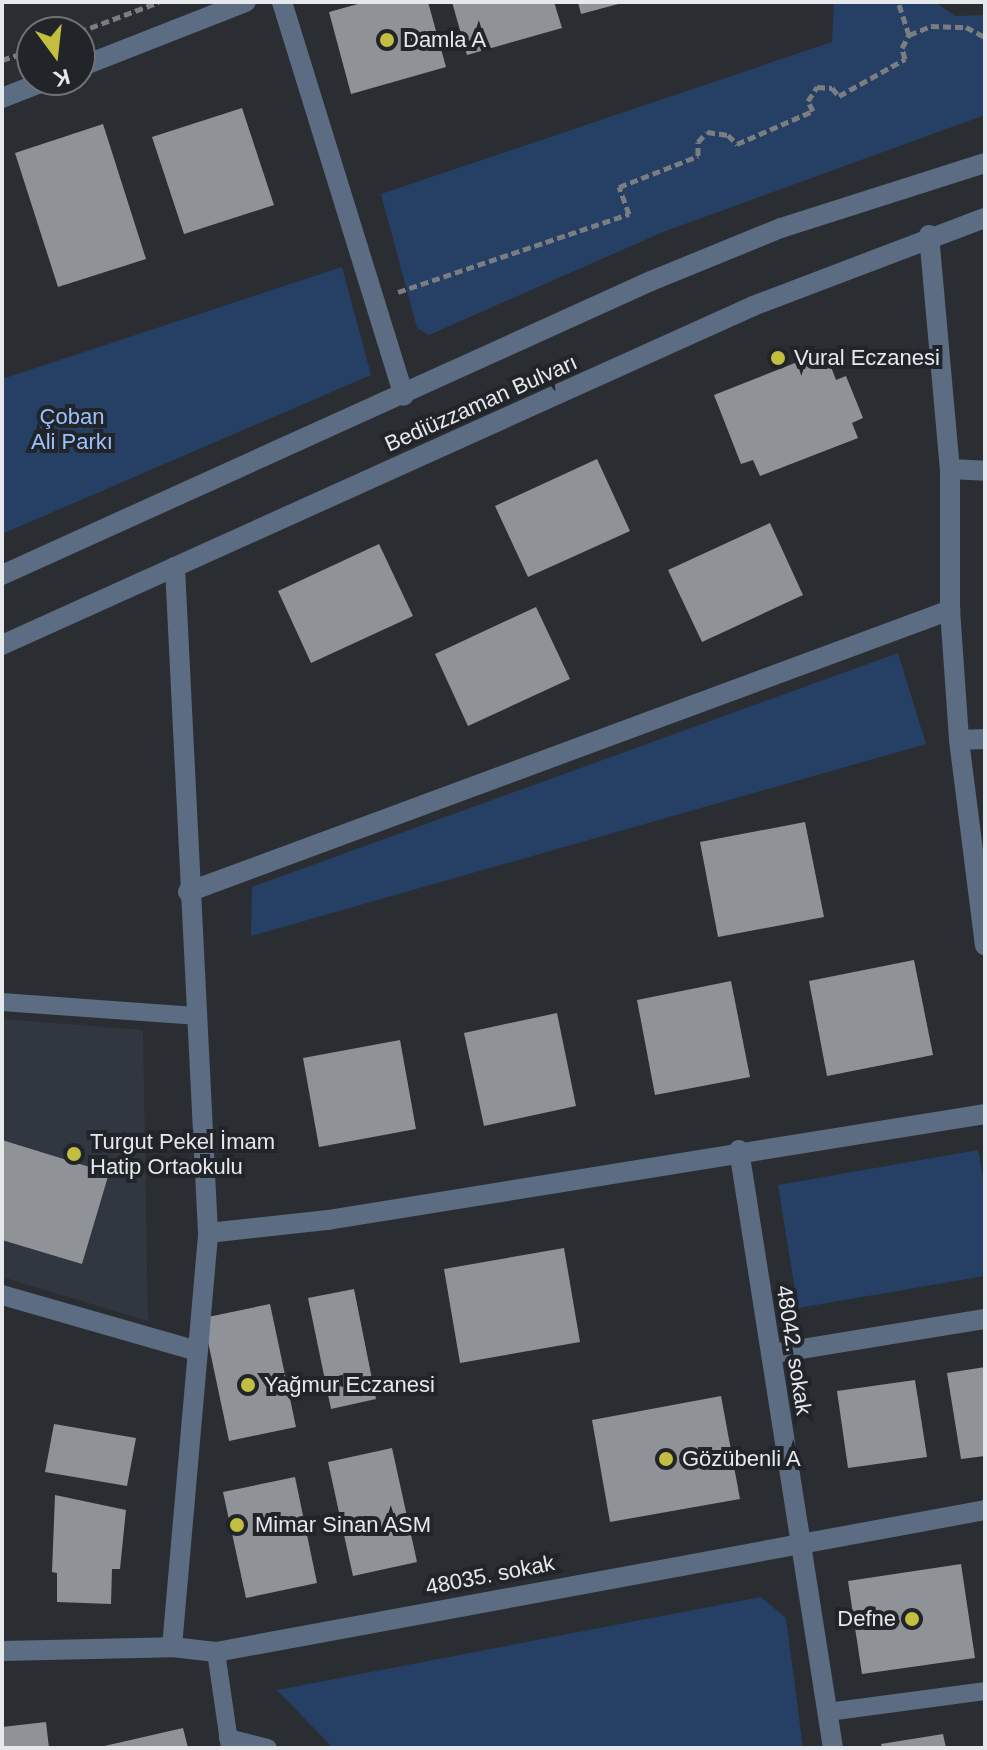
<!DOCTYPE html>
<html>
<head>
<meta charset="utf-8">
<style>
	body { margin:0 }
	#map { position:relative; width:987px; height:1750px; overflow:hidden; background:#2a2e32; font-family:Helvetica,sans-serif }
	div>[style] { position:absolute }
	[style*='--x'] { left:calc(var(--x)*1px); top:calc(var(--y)*1px); width:calc(var(--w)*1px); rotate:calc(var(--a)*1deg) }
	.built>* { inset:0; background:#303740 }
	.green>* { inset:0; background:#263f64 }
	.building>* { inset:0; background:#8f9398 }
	.path>* { height:5px; margin-top:-2.5px; transform-origin:0; background:repeating-linear-gradient(90deg,#7a7e81 0 8px,transparent 0 12px) }
	.service>* { height:18px; margin:-9px; padding:0 9px; transform-origin:9px; border-radius:9px; background:#5c6c82 }
	.minor>* { height:20px; margin:-10px; padding:0 10px; transform-origin:10px; border-radius:10px; background:#5c6c82 }
	.tertiary>* { height:20px; margin:-10px; padding:0 10px; transform-origin:10px; border-radius:10px; background:#5c6c82 }
	.dots>* { width:22px; height:22px; translate:-50% -50%; box-sizing:border-box; border:4px solid #212428; border-radius:50% }
	span { translate:-50% -50%; white-space:nowrap; text-align:center; line-height:1.15; -webkit-text-stroke:8px #212428; paint-order:stroke }
	.poi-label { font-size:22px; color:#e6e9ec }
	.left { translate:0 -50%; text-align:left }
	.right { translate:-100% -50%; text-align:right }
	.street-label { font-size:22px; color:#e6e9ec }
	.park-label { font-size:22px; color:#9ac2fe }
	.frame { position:absolute; inset:0; border:4px solid #e6e9ec; pointer-events:none }
	.north { position:absolute; left:16px; top:16px; width:80px; height:80px; box-sizing:border-box; background:#212428; border:2px solid #707376; border-radius:50%; rotate:165deg; font-size:22px; font-weight:700; line-height:32px; text-align:center; color:#e6e9ec }
	.north::after { content:''; display:block; margin:auto; width:28px; height:36px; background:#c1be40; clip-path:polygon(50% 0,100% 100%,50% 72%,0 100%) }
</style>
</head>
<body>
<div id="map">
	<div class="built">
		<i style="clip-path:polygon(2px 1019px,143px 1030px,148px 1321px,2px 1277px)"></i>
	</div>
	<div class="green">
		<i style="clip-path:polygon(834px 2px,935px 2px,955px 16px,985px 15px,985px 115px,663px 232px,429px 335px,417px 328px,381px 194px,832px 42px)"></i>
		<i style="clip-path:polygon(342px 267px,371px 375px,2px 534px,2px 379px)"></i>
		<i style="clip-path:polygon(898px 653px,926px 744px,251px 936px,252px 887px)"></i>
		<i style="clip-path:polygon(978px 1150px,985px 1189px,985px 1276px,798px 1308px,778px 1185px)"></i>
		<i style="clip-path:polygon(761px 1597px,786px 1618px,803px 1748px,333px 1748px,277px 1690px)"></i>
	</div>
	<div class="building">
		<i style="clip-path:polygon(365px 2px,428px 2px,446px 67px,351px 94px,329px 12px)"></i>
		<i style="clip-path:polygon(452px 2px,554px 2px,562px 28px,467px 55px)"></i>
		<i style="clip-path:polygon(578px 2px,622px 2px,622px 3px,581px 14px)"></i>
		<i style="clip-path:polygon(242px 108px,274px 205px,184px 234px,152px 137px)"></i>
		<i style="clip-path:polygon(103px 124px,146px 259px,58px 287px,15px 153px)"></i>
		<i style="clip-path:polygon(825px 351px,836px 380px,846px 376px,863px 418px,852px 423px,858px 438px,760px 476px,753px 460px,741px 464px,714px 395px)"></i>
		<i style="clip-path:polygon(597px 459px,630px 531px,528px 577px,495px 506px)"></i>
		<i style="clip-path:polygon(770px 523px,803px 595px,702px 642px,668px 570px)"></i>
		<i style="clip-path:polygon(379px 544px,413px 616px,311px 663px,278px 591px)"></i>
		<i style="clip-path:polygon(536px 607px,570px 679px,468px 726px,435px 654px)"></i>
		<i style="clip-path:polygon(805px 822px,824px 917px,718px 937px,700px 842px)"></i>
		<i style="clip-path:polygon(914px 960px,933px 1055px,827px 1076px,809px 981px)"></i>
		<i style="clip-path:polygon(731px 981px,750px 1077px,655px 1095px,637px 1000px)"></i>
		<i style="clip-path:polygon(557px 1013px,576px 1106px,484px 1126px,464px 1033px)"></i>
		<i style="clip-path:polygon(400px 1040px,416px 1129px,319px 1147px,303px 1058px)"></i>
		<i style="clip-path:polygon(2px 1140px,109px 1173px,82px 1264px,2px 1240px)"></i>
		<i style="clip-path:polygon(564px 1248px,580px 1342px,460px 1363px,444px 1269px)"></i>
		<i style="clip-path:polygon(354px 1289px,376px 1399px,331px 1409px,308px 1298px)"></i>
		<i style="clip-path:polygon(270px 1304px,296px 1427px,229px 1441px,203px 1318px)"></i>
		<i style="clip-path:polygon(985px 1367px,985px 1456px,961px 1459px,947px 1373px)"></i>
		<i style="clip-path:polygon(915px 1380px,927px 1457px,848px 1468px,837px 1391px)"></i>
		<i style="clip-path:polygon(721px 1396px,740px 1499px,610px 1522px,592px 1420px)"></i>
		<i style="clip-path:polygon(54px 1424px,136px 1438px,127px 1486px,45px 1472px)"></i>
		<i style="clip-path:polygon(392px 1448px,417px 1562px,353px 1576px,328px 1462px)"></i>
		<i style="clip-path:polygon(295px 1477px,317px 1583px,246px 1598px,223px 1492px)"></i>
		<i style="clip-path:polygon(55px 1495px,126px 1510px,120px 1569px,112px 1569px,111px 1604px,57px 1602px,57px 1573px,52px 1572px)"></i>
		<i style="clip-path:polygon(961px 1564px,975px 1658px,862px 1674px,848px 1581px)"></i>
		<i style="clip-path:polygon(46px 1722px,49px 1748px,2px 1748px,2px 1727px)"></i>
		<i style="clip-path:polygon(183px 1728px,188px 1748px,101px 1748px,100px 1747px)"></i>
		<i style="clip-path:polygon(943px 1734px,946px 1748px,882px 1748px,881px 1744px)"></i>
	</div>
	<div class="path">
		<i style="--x:79;--y:32;--w:85;--a:-20.6"></i>
		<i style="--x:909;--y:35;--w:24;--a:-22"></i>
		<i style="--x:931;--y:26;--w:35;--a:2"></i>
		<i style="--x:966;--y:27;--w:21;--a:28"></i>
		<i style="--x:2;--y:60;--w:32;--a:-18"></i>
		<i style="--x:398;--y:292;--w:244;--a:-18.7"></i>
		<i style="--x:629;--y:214;--w:29;--a:-110"></i>
		<i style="--x:619;--y:187;--w:85;--a:-21.4"></i>
		<i style="--x:698;--y:156;--w:14;--a:-90"></i>
		<i style="--x:698;--y:142;--w:13;--a:-48"></i>
		<i style="--x:707;--y:132;--w:21;--a:8"></i>
		<i style="--x:728;--y:135;--w:13;--a:45"></i>
		<i style="--x:737;--y:144;--w:83;--a:-23.5"></i>
		<i style="--x:813;--y:111;--w:11;--a:-117"></i>
		<i style="--x:808;--y:101;--w:17;--a:-57"></i>
		<i style="--x:817;--y:87;--w:15;--a:4"></i>
		<i style="--x:832;--y:88;--w:11;--a:49"></i>
		<i style="--x:839;--y:96;--w:76;--a:-29.3"></i>
		<i style="--x:905;--y:59;--w:11;--a:-105"></i>
		<i style="--x:902;--y:48;--w:15;--a:-62"></i>
		<i style="--x:909;--y:35;--w:35;--a:-108"></i>
	</div>
	<div class="service">
		<i style="--x:2;--y:1002;--w:194;--a:4.1"></i>
		<i style="--x:216;--y:1652;--w:97;--a:81.7"></i>
		<i style="--x:828;--y:1712;--w:158;--a:-7.6"></i>
		<i style="--x:228;--y:1738;--w:41;--a:14"></i>
	</div>
	<div class="minor">
		<i style="--x:282;--y:2;--w:412;--a:72.8"></i>
		<i style="--x:80;--y:67;--w:178;--a:-21.4"></i>
		<i style="--x:2;--y:98;--w:49;--a:-21.4"></i>
		<i style="--x:929;--y:235;--w:235;--a:84.9"></i>
		<i style="--x:950;--y:469;--w:141;--a:90"></i>
		<i style="--x:950;--y:610;--w:130;--a:86"></i>
		<i style="--x:959;--y:740;--w:207;--a:82.8"></i>
		<i style="--x:950;--y:469;--w:35;--a:3"></i>
		<i style="--x:959;--y:740;--w:26;--a:-2"></i>
		<i style="--x:188;--y:892;--w:813;--a:-20.31"></i>
		<i style="--x:739;--y:1150;--w:605;--a:81.07"></i>
		<i style="--x:208;--y:1233;--w:121;--a:-6.2"></i>
		<i style="--x:328;--y:1220;--w:665;--a:-9.17"></i>
		<i style="--x:2;--y:1295;--w:200;--a:16"></i>
		<i style="--x:771;--y:1354;--w:217;--a:-9.3"></i>
		<i style="--x:172;--y:1647;--w:416;--a:-85"></i>
		<i style="--x:208;--y:1233;--w:667;--a:-92.84"></i>
	</div>
	<div class="tertiary">
		<i style="--x:2;--y:575;--w:712;--a:-24.37"></i>
		<i style="--x:651;--y:281;--w:140;--a:-22.2"></i>
		<i style="--x:781;--y:228;--w:214;--a:-17.7"></i>
		<i style="--x:2;--y:645;--w:824;--a:-24.29"></i>
		<i style="--x:753;--y:306;--w:248;--a:-20.8"></i>
		<i style="--x:2;--y:1651;--w:170;--a:-1.3"></i>
		<i style="--x:172;--y:1647;--w:44;--a:6.5"></i>
		<i style="--x:216;--y:1652;--w:782;--a:-10.46"></i>
	</div>
	<div class="dots">
		<i style="left:387px;top:40px;background:#c1be40"></i>
		<i style="left:778px;top:358px;background:#c1be40"></i>
		<i style="left:74px;top:1154px;background:#c1be40"></i>
		<i style="left:248px;top:1385px;background:#c1be40"></i>
		<i style="left:666px;top:1459px;background:#c1be40"></i>
		<i style="left:237px;top:1525px;background:#c1be40"></i>
		<i style="left:912px;top:1619px;background:#c1be40"></i>
	</div>
	<div class="poi-label">
		<span class="left" style="left:403px;top:40px">Damla A</span>
		<span class="left" style="left:794px;top:358px">Vural Eczanesi</span>
		<span class="left" style="left:90px;top:1154px">Turgut Pekel İmam<br>Hatip Ortaokulu</span>
		<span class="left" style="left:264px;top:1385px">Yağmur Eczanesi</span>
		<span class="left" style="left:682px;top:1459px">Gözübenli A</span>
		<span class="left" style="left:255px;top:1525px">Mimar Sinan ASM</span>
		<span class="right" style="left:896px;top:1619px">Defne</span>
	</div>
	<div class="street-label">
		<span style="left:481px;top:403px;rotate:-24deg">Bediüzzaman Bulvarı</span>
		<span style="left:794px;top:1350px;rotate:81deg">48042. sokak</span>
		<span style="left:490px;top:1575px;rotate:-11deg">48035. sokak</span>
	</div>
	<div class="park-label">
		<span style="left:72px;top:429px">Çoban<br>Ali Parkı</span>
	</div>
	<div class="frame"></div>
	<div class="north">K</div>
</div>
</body>
</html>
